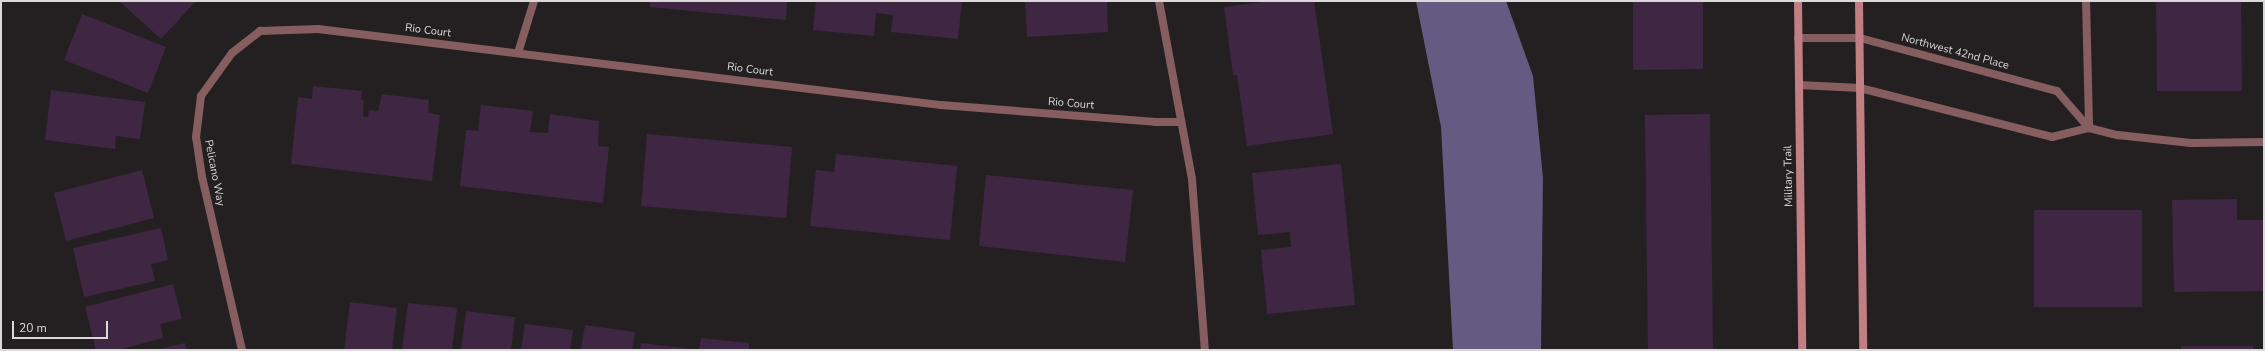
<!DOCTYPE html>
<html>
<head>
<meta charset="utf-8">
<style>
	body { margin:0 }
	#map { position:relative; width:2265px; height:351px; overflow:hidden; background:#242022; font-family:"Nunito Sans",sans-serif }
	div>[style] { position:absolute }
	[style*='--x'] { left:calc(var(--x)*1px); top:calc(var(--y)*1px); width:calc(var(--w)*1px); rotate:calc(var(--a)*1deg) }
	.water>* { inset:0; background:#655b82 }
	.building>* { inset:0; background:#3f2643 }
	.street>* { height:8px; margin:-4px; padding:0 4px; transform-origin:4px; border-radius:4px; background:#875e5f }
	.secondary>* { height:8px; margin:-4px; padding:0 4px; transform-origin:4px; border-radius:4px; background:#c17f83 }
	span { translate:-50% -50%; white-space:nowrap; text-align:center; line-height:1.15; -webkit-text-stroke:3px #242022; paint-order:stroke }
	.street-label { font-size:11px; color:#dbd8d9 }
	.frame { position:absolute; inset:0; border:2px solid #dbd8d9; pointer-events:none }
	.scale { position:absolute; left:12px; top:321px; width:96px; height:18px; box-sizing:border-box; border:2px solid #dbd8d9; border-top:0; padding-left:5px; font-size:12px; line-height:14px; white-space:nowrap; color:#dbd8d9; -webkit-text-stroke:3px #242022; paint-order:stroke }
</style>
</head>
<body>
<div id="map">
	<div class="water">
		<i style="clip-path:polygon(1416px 1px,1506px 1px,1533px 76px,1543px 178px,1541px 350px,1453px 350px,1441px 127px)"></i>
	</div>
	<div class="building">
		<i style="clip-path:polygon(119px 1px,196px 1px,161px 39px)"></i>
		<i style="clip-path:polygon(650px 1px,787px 1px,786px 20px,650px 7px)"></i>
		<i style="clip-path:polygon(816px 1px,962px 1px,958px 39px,891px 32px,893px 15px,876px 13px,874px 36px,813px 30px)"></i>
		<i style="clip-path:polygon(1025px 1px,1107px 1px,1108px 32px,1027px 37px)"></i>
		<i style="clip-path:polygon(1270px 1px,1314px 1px,1333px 134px,1247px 146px,1237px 75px,1233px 75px,1224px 7px)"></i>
		<i style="clip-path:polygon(1633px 1px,1703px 1px,1703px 69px,1633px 70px)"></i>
		<i style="clip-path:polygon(2156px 1px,2241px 1px,2242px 91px,2157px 91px)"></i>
		<i style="clip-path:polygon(82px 14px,166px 47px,148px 93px,64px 60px)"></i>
		<i style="clip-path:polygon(313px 86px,362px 91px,361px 100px,364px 100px,363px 116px,368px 117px,369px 110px,378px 111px,382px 94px,429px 100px,428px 113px,440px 115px,432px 181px,291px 164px,298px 97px,312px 99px)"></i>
		<i style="clip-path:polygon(51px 90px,145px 102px,140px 139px,116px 136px,115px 149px,45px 140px)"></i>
		<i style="clip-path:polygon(481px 105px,533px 111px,530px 132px,548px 133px,550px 114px,599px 121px,598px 146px,609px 147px,603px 203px,460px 186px,466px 130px,478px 131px)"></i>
		<i style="clip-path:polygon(1710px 114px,1713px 350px,1648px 350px,1645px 115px)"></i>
		<i style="clip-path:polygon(647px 134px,792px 147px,786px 218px,641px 206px)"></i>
		<i style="clip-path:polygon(836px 154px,957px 166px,950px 240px,810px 226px,816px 170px,834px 172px)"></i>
		<i style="clip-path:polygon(1341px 164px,1355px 305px,1267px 314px,1261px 250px,1291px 247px,1290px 232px,1258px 235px,1252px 173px)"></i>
		<i style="clip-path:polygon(142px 170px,154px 218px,66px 241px,54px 193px)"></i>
		<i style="clip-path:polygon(986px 175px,1133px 190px,1125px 262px,979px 246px)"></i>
		<i style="clip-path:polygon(2237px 199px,2237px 220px,2264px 220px,2264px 291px,2174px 292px,2172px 200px)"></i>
		<i style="clip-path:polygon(2034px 210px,2142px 210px,2142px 307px,2034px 307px)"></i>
		<i style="clip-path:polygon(161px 228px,168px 260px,151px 264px,155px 281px,84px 297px,73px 248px)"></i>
		<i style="clip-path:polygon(173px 284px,182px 319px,160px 324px,163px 338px,118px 350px,96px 350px,85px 307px)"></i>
		<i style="clip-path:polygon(350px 302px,397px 308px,392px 350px,344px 350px)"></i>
		<i style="clip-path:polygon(408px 303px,457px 308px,452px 350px,402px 350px)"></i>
		<i style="clip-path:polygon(466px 311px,515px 317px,511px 350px,461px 350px)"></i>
		<i style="clip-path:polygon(525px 324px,573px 330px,570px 350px,521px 350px)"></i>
		<i style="clip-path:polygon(585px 325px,635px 332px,632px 350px,581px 350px)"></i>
		<i style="clip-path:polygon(701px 338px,749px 343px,749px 350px,699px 350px)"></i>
		<i style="clip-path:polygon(185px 343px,187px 350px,159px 350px,159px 349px)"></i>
		<i style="clip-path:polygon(641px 343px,691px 349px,690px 350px,640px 350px)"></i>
		<i style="clip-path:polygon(2181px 346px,2253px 346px,2253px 350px,2181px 350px)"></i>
	</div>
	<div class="street">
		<i style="--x:1159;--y:1;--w:181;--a:79.5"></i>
		<i style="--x:1192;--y:179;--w:171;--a:85.7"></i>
		<i style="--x:2086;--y:1;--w:127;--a:88.6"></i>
		<i style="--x:1798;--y:38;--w:62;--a:0"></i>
		<i style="--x:1860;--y:38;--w:204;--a:15.1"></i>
		<i style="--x:2057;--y:91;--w:49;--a:49.1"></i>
		<i style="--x:518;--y:53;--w:54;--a:-72.9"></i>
		<i style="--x:1799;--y:85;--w:61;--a:2.8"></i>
		<i style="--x:1860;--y:88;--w:198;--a:14.3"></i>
		<i style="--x:2052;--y:137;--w:38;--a:-14"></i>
		<i style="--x:2089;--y:128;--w:30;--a:14"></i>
		<i style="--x:2118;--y:135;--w:73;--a:6.3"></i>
		<i style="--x:2191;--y:143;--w:73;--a:-0.8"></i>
		<i style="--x:242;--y:350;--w:178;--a:-103"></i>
		<i style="--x:202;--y:177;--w:40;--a:-98.5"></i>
		<i style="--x:196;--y:137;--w:41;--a:-83"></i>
		<i style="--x:201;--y:96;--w:53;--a:-54.2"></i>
		<i style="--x:232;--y:53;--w:36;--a:-38"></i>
		<i style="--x:260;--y:31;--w:58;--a:-2"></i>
		<i style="--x:318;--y:29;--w:628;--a:6.96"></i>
		<i style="--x:941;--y:105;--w:215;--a:4.5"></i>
		<i style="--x:1155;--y:122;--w:25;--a:0"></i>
	</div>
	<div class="secondary">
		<i style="--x:1798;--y:1;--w:349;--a:89.3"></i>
		<i style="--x:1859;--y:1;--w:349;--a:89.3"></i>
	</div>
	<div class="street-label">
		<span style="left:428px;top:31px;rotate:7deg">Rio Court</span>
		<span style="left:1955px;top:52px;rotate:15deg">Northwest 42nd Place</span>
		<span style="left:750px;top:70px;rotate:7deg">Rio Court</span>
		<span style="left:1071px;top:104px;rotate:5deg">Rio Court</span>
		<span style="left:214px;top:173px;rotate:79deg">Pelicano Way</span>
		<span style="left:1789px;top:176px;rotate:-91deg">Military Trail</span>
	</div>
	<div class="frame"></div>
	<div class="scale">20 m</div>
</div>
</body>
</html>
